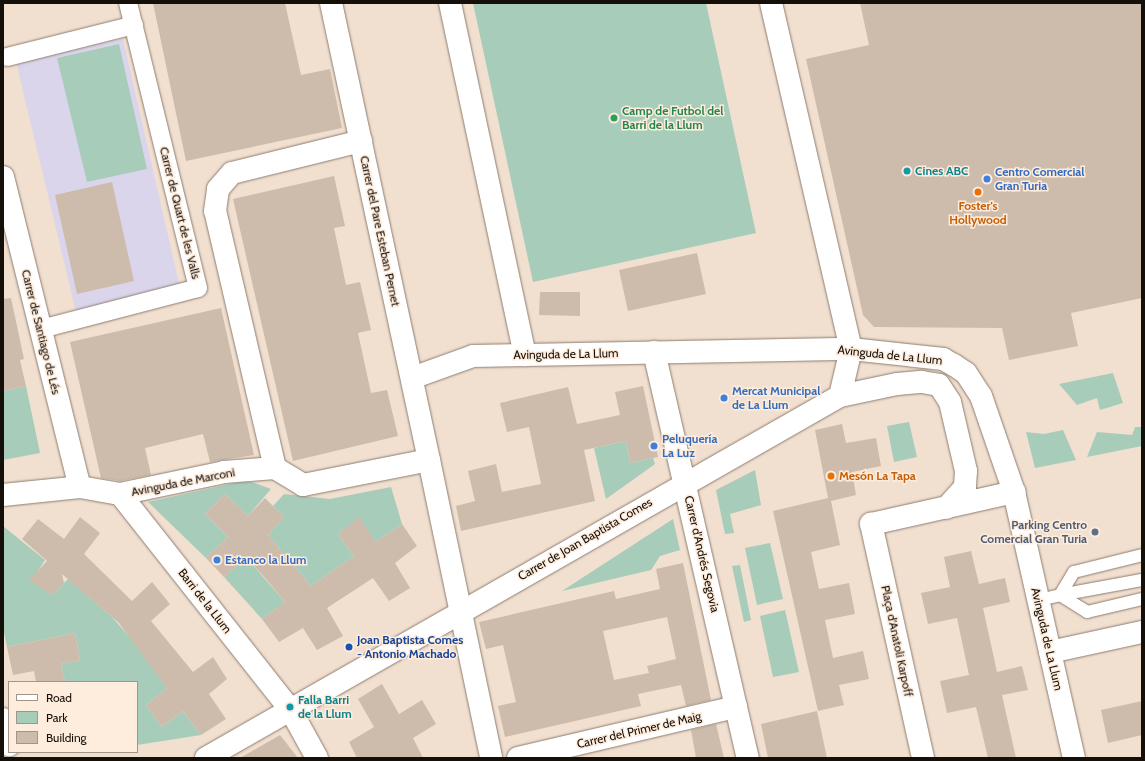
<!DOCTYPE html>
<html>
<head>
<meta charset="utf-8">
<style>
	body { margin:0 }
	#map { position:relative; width:1145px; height:761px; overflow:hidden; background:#f1dfcf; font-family:Cabin,sans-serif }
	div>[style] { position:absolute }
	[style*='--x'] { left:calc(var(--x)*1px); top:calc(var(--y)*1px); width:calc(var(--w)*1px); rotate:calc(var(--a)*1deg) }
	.education>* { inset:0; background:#dad5eb }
	.green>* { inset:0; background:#a8ccba }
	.building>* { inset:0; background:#cdbcac }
	.roads { filter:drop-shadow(0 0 1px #8d7d6f) drop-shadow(0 0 1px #8d7d6f) }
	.service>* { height:12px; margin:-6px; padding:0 6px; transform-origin:6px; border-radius:6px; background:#fff }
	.pedestrian>* { height:18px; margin:-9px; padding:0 9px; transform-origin:9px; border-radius:9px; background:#fff }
	.minor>* { height:22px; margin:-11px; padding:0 11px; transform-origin:11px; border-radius:11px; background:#fff }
	.tertiary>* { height:22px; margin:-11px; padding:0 11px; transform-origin:11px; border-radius:11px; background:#fff }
	.dots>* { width:11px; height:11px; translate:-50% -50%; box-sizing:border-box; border:2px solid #feecdc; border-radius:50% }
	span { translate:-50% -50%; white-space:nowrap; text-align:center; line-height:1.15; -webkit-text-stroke:3px #feecdc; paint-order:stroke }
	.leisure-label { font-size:12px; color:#27864d; font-weight:700 }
	.left { translate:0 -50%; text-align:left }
	.culture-label { font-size:12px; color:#0d838f; font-weight:700 }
	.shop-label { font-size:12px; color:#366cbe; font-weight:700 }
	.food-label { font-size:12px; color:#c56008; font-weight:700 }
	.street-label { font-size:12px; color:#150f0a }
	.service-label { font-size:12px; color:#4e5e75; font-weight:700 }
	.right { translate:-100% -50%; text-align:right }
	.transit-label { font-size:12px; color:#164399; font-weight:700 }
	.frame { position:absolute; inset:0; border:4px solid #150f0a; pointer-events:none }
	.legend { position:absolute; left:8px; top:681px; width:130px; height:72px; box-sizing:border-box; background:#feecdc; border:1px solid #a19488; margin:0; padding:5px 7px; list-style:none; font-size:12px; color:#150f0a }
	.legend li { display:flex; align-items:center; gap:8px; height:20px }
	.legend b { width:20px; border:1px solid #a19488 }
</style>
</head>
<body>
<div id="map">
	<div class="education">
		<i style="clip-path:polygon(123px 39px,180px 288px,76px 312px,16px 62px)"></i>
	</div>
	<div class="green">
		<i style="clip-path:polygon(473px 3px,706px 3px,756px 233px,533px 282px)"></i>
		<i style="clip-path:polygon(119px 44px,147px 169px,87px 182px,57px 58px)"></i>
		<i style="clip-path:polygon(1113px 373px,1123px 403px,1100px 410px,1097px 398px,1077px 405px,1059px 384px)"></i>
		<i style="clip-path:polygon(26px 386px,40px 453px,3px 460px,3px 391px)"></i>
		<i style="clip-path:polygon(909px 422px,917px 457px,894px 462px,887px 426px)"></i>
		<i style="clip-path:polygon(1135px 427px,1142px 427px,1142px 446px,1087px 457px,1097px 432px,1132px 435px)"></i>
		<i style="clip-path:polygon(1063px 430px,1076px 460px,1035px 468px,1026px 432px,1044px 434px)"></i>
		<i style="clip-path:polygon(626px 441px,630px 463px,653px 458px,655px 464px,606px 499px,594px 448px)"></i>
		<i style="clip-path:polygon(755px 470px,761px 505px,730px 514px,734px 533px,725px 534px,716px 490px)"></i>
		<i style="clip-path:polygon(239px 482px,252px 482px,271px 489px,248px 516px,225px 494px,205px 514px,228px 537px,206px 558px,148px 502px)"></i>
		<i style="clip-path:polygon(391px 487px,402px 524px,376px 542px,359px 518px,338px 534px,354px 556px,311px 586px,268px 535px,284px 517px,273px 506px,284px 494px,330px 499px)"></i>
		<i style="clip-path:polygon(673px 519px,680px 550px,660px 556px,651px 570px,562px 591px)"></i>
		<i style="clip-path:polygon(3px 526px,45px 560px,38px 571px,52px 595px,68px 579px,112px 617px,142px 651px,167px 688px,146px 705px,162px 727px,183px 711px,201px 735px,137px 745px,137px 682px,65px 682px,61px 664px,80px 660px,75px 633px,7px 647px,3px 627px)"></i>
		<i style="clip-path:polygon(770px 543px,783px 599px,757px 605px,745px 548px)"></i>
		<i style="clip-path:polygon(246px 557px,285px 602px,262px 619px,224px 577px)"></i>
		<i style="clip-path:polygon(740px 565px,751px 620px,744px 622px,732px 566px)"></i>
		<i style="clip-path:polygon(785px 610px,799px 672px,773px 677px,760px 616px)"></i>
	</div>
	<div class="building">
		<i style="clip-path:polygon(153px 3px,285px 3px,301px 75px,330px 69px,342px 128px,186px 161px)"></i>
		<i style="clip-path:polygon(860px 3px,1142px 3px,1142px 298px,1071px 313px,1078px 346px,1009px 360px,1002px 328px,874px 327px,863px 315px,806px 59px,869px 45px)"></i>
		<i style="clip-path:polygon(334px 176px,345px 226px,334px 228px,346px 285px,360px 282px,371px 330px,358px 333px,371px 393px,387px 390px,398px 436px,293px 461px,233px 199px)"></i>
		<i style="clip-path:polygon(112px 182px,134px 281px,77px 294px,55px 195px)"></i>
		<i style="clip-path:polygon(697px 253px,706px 294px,628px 311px,619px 270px)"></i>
		<i style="clip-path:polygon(540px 292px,580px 292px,580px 316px,539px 315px)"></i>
		<i style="clip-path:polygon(11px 298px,24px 359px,20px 360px,26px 386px,3px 391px,3px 299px)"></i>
		<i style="clip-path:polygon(221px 308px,254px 455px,210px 462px,203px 434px,145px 448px,151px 475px,120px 481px,101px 478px,70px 342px)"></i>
		<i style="clip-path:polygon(643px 386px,658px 457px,630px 463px,626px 441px,584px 450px,595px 501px,461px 531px,456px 506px,475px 501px,468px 471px,496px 464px,502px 492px,541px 484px,529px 427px,507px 432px,500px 403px,568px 387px,577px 424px,620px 415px,615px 392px)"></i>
		<i style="clip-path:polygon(842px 424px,846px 443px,876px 438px,881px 466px,852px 472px,856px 495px,831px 501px,840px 545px,811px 552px,819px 589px,849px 583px,855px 614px,825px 620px,833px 658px,863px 651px,869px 679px,839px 685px,844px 705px,818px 711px,773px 511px,828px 498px,815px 430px)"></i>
		<i style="clip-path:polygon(225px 494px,248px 516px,265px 498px,284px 517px,268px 535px,311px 586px,354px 556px,338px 534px,359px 517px,376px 542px,402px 524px,417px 546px,395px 563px,410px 588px,389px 601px,373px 578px,327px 608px,343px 636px,317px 650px,303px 628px,279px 642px,262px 619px,285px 602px,266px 579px,246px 557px,224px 577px,206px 558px,228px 537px,205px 514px)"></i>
		<i style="clip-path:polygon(80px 517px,100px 533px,84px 554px,132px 601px,152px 582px,170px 604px,151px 621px,193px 672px,213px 657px,227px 679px,209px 694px,226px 719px,201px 735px,183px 711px,162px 727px,146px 705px,167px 688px,119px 623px,62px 574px,64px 583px,52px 595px,29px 580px,47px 561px,22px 539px,38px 519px,64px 539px)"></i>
		<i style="clip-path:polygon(971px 551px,979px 584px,1005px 578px,1010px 602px,983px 608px,997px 672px,1022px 666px,1028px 690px,1002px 695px,1016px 758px,988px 758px,976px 707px,947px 713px,940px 681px,969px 675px,957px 618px,928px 624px,921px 593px,950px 587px,944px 557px)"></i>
		<i style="clip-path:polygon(evenodd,683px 563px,711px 700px,686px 706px,681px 685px,638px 694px,641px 706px,505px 737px,498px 706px,516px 702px,503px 645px,486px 649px,479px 622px,614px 591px,616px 599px,660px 589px,656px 569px,683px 563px,667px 617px,676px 659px,647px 666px,649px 673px,614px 680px,603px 631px,667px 617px)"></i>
		<i style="clip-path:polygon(75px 633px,80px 660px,61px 664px,65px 682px,36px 682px,34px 671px,13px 675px,7px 647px)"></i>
		<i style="clip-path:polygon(382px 684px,399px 714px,422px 700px,436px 724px,413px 738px,423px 758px,357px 758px,349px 742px,374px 727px,358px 699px)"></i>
		<i style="clip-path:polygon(1142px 701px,1142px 735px,1108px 743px,1101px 710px)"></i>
		<i style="clip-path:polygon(817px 711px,827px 758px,768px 758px,761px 724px)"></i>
		<i style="clip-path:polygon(716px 724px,724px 758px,696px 758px,691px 730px)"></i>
		<i style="clip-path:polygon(280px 735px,298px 758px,240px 758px)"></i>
	</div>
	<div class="roads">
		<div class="service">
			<i style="--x:1060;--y:595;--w:27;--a:-59"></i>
			<i style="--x:1074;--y:572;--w:70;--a:-14"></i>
			<i style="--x:1060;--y:595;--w:83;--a:-10.4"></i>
			<i style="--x:1039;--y:600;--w:22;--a:-13"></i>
			<i style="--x:1060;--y:595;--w:32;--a:32"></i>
			<i style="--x:1087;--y:612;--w:57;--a:-13.3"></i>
		</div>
		<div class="pedestrian">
			<i style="--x:7;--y:57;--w:131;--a:-14.1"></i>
			<i style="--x:41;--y:329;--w:162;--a:-14.6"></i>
			<i style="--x:198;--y:288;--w:293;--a:-103.8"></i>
		</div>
		<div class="minor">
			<i style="--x:450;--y:3;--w:360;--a:78"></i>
			<i style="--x:771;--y:3;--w:355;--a:77"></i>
			<i style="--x:851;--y:349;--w:48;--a:103.2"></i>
			<i style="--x:3;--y:177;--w:319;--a:76.1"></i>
			<i style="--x:654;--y:352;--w:417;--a:77"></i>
			<i style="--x:429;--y:460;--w:304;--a:78.2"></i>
			<i style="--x:275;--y:468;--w:264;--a:-103.1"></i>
			<i style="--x:215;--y:211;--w:22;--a:-82"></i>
			<i style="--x:218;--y:189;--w:21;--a:-49"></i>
			<i style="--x:232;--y:173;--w:133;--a:-13.9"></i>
			<i style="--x:120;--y:494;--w:274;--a:51.7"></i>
			<i style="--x:290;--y:709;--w:56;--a:61.1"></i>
			<i style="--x:1050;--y:652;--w:94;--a:-12.3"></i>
			<i style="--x:3;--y:719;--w:27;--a:77"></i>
			<i style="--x:206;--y:758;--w:730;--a:-29.73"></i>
			<i style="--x:840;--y:396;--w:58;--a:-11.9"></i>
			<i style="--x:897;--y:384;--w:25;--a:-5"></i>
			<i style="--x:922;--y:382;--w:17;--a:10"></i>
			<i style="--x:939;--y:385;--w:20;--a:57"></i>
			<i style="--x:950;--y:402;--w:71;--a:76.9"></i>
			<i style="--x:966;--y:471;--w:16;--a:94"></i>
			<i style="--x:965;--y:487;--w:28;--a:132"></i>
			<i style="--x:518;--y:758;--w:224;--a:-13.2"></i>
			<i style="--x:923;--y:758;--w:240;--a:-102.5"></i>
			<i style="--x:871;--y:524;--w:147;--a:-12.6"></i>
		</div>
		<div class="tertiary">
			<i style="--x:412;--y:378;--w:65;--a:-19.8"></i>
			<i style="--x:473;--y:356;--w:378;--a:-1.1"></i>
			<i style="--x:851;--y:349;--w:93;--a:6.2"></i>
			<i style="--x:943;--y:359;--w:13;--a:29"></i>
			<i style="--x:954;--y:365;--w:14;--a:34"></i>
			<i style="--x:966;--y:373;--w:27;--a:57"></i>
			<i style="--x:981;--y:396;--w:102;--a:71"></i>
			<i style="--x:1014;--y:492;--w:273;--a:77.3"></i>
			<i style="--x:3;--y:495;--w:77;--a:-5.9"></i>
			<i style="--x:80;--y:487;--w:41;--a:9.9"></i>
			<i style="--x:120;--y:494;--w:106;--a:-11.9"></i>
			<i style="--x:224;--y:472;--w:51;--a:-4.5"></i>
			<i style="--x:275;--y:468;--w:33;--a:31"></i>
			<i style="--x:303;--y:485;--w:128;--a:-11.2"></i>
			<i style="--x:429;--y:460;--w:467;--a:-102.1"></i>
		</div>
	</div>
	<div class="dots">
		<i style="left:614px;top:118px;background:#2e9e5b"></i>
		<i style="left:907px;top:171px;background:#0f9aa8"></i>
		<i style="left:987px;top:179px;background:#3f7fe0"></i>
		<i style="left:978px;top:192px;background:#e8710a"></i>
		<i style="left:724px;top:398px;background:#3f7fe0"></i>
		<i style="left:654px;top:446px;background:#3f7fe0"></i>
		<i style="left:831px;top:476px;background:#e8710a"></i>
		<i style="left:1095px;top:532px;background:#5c6f8a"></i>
		<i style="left:217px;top:560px;background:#3f7fe0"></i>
		<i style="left:349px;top:647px;background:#1a4fb4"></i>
		<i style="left:290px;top:707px;background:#0f9aa8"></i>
	</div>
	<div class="leisure-label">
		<span class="left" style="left:622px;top:118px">Camp de Futbol del<br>Barri de la Llum</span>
	</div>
	<div class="culture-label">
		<span class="left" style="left:915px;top:171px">Cines ABC</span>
		<span class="left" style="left:298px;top:707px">Falla Barri<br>de la Llum</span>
	</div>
	<div class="shop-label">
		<span class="left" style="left:995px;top:179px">Centro Comercial<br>Gran Turia</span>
		<span class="left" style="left:732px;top:398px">Mercat Municipal<br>de La Llum</span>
		<span class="left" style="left:662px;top:446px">Peluquería<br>La Luz</span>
		<span class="left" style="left:225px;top:560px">Estanco la Llum</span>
	</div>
	<div class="food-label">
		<span style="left:978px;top:213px">Foster's<br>Hollywood</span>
		<span class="left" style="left:839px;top:476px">Mesón La Tapa</span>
	</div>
	<div class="street-label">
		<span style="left:180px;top:213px;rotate:76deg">Carrer de Quart de les Valls</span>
		<span style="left:380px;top:231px;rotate:78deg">Carrer del Pare Esteban Pernet</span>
		<span style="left:41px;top:332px;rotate:76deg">Carrer de Santiago de Lés</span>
		<span style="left:566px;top:354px;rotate:-1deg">Avinguda de La Llum</span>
		<span style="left:890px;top:355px;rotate:6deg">Avinguda de La Llum</span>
		<span style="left:183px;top:482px;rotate:-11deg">Avinguda de Marconi</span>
		<span style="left:585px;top:539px;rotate:-30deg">Carrer de Joan Baptista Comes</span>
		<span style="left:702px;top:554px;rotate:77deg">Carrer d'Andrés Segovia</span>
		<span style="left:205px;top:601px;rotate:52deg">Barri de la Llum</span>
		<span style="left:1047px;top:639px;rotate:77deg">Avinguda de La Llum</span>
		<span style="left:897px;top:641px;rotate:78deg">Plaça d'Anatoli Karpoff</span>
		<span style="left:639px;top:730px;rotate:-13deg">Carrer del Primer de Maig</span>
	</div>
	<div class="service-label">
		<span class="right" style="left:1087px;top:532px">Parking Centro<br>Comercial Gran Turia</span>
	</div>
	<div class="transit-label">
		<span class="left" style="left:357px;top:647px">Joan Baptista Comes<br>- Antonio Machado</span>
	</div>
	<div class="frame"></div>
	<ul class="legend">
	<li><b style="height:5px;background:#fff"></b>Road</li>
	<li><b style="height:11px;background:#a8ccba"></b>Park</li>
	<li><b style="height:11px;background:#cdbcac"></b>Building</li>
	</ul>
</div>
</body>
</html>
